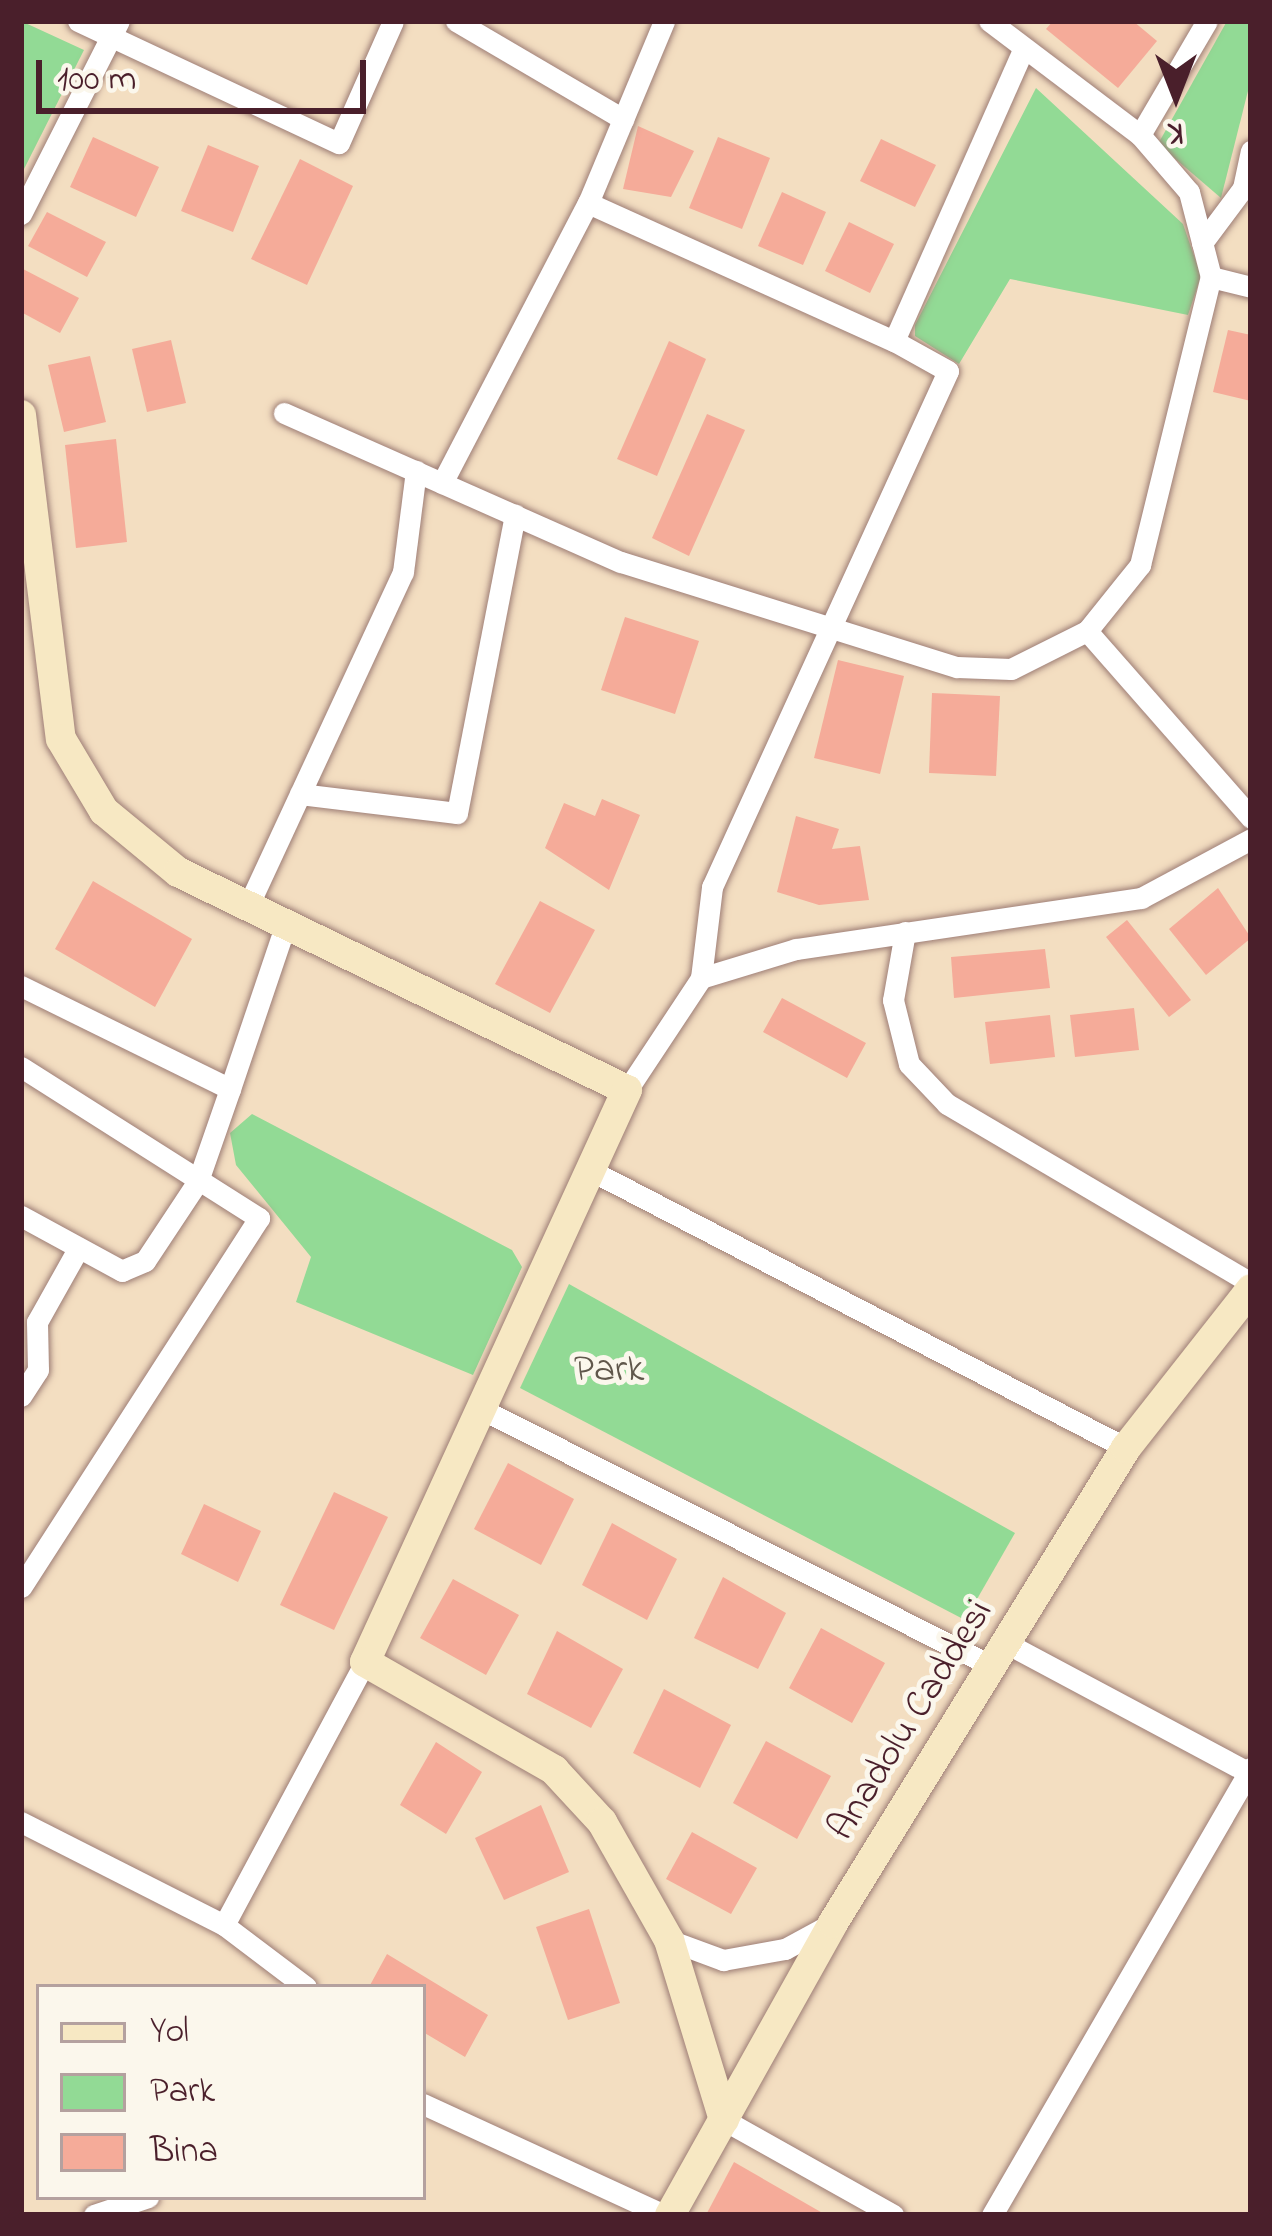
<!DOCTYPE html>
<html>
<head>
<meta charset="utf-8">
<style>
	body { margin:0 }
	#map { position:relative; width:1272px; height:2236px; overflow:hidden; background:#f3dec1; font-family:"Indie Flower",sans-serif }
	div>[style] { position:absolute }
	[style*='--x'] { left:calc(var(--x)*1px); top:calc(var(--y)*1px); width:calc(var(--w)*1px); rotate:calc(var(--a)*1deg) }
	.green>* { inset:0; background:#92da95 }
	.building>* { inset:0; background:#f5ab99 }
	.roads { filter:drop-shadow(0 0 3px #9e7e76) drop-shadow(0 0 3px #9e7e76) }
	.street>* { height:21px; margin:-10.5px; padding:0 10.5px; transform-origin:10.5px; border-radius:10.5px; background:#fff }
	.secondary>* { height:30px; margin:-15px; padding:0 15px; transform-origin:15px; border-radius:15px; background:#f7e8c3 }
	span { translate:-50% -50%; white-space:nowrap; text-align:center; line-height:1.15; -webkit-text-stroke:10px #fbf7ec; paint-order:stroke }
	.park-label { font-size:39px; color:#60574b }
	.street-label { font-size:39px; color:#4a1f2b }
	.frame { position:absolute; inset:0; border:24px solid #4a1f2b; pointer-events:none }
	.legend { position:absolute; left:36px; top:1984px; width:390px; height:216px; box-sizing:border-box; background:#fbf7ec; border:3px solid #b4a19f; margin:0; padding:15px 21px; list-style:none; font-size:36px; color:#4a1f2b }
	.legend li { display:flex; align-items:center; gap:24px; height:60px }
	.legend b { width:60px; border:3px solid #b4a19f }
	.north { position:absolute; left:1116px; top:36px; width:120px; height:120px; -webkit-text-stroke:9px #fbf7ec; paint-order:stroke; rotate:180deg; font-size:33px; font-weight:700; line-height:48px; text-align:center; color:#4a1f2b }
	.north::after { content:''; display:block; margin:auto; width:42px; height:54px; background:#4a1f2b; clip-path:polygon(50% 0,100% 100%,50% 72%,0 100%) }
	.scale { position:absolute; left:36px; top:60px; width:330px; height:54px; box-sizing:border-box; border:6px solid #4a1f2b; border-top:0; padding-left:15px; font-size:36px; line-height:42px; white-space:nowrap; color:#4a1f2b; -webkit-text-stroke:9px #fbf7ec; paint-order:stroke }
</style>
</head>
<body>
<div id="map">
	<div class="green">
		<i style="clip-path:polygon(21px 21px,84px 50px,21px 175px)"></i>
		<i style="clip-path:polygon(1227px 21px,1251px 21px,1251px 79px,1221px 198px,1158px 144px)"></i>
		<i style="clip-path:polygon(1036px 88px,1183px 224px,1201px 276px,1188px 315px,1010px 279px,959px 364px,915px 336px,915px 325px)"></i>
		<i style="clip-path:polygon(252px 1114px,512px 1250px,522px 1267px,473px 1375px,296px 1302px,311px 1257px,236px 1165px,230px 1133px)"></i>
		<i style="clip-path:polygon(569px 1284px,1015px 1533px,965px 1620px,520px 1388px)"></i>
	</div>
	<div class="building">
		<i style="clip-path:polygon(1053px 21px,1133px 21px,1157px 41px,1118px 88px,1046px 29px)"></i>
		<i style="clip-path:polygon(638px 126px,694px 151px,671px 197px,623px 189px)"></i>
		<i style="clip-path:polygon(93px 137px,159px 167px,136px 217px,70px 187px)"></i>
		<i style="clip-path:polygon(718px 137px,770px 158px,742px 229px,689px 208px)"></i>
		<i style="clip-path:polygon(881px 139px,936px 165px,915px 207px,860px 181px)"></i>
		<i style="clip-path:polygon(208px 145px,259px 166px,233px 232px,181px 211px)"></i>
		<i style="clip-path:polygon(300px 159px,353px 186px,307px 285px,251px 259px)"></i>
		<i style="clip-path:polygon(782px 192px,826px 212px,803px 265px,758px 246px)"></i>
		<i style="clip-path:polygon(47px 212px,106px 242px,87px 277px,28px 246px)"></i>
		<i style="clip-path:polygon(849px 222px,894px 244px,870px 293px,825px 271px)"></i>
		<i style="clip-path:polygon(21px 268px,79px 298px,60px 333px,21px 312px)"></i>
		<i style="clip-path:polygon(1228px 330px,1251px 335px,1251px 401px,1213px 392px)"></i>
		<i style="clip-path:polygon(171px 340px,186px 403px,147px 412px,132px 349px)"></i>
		<i style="clip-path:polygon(669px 341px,706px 359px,657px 476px,617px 459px)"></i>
		<i style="clip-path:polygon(90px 356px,106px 422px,64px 432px,48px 365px)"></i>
		<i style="clip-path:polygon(707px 414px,745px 430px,689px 556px,652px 538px)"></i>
		<i style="clip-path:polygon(116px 439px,127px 542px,76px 548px,65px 445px)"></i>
		<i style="clip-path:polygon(625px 617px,699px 641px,675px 714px,601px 690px)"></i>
		<i style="clip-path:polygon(838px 660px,904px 676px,880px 774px,814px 758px)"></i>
		<i style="clip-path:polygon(932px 693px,1000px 696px,996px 776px,929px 773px)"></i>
		<i style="clip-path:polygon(602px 799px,640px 815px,609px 890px,545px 848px,564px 803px,595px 816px)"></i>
		<i style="clip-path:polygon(796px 816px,839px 829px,832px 849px,860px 846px,869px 900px,819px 905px,777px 892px)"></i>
		<i style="clip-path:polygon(93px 881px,192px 939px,155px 1007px,55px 949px)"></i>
		<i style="clip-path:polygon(1218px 888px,1251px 938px,1206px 975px,1169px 929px)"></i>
		<i style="clip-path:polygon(540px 901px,595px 930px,550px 1013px,495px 984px)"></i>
		<i style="clip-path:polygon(1127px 920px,1191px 1000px,1169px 1017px,1106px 937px)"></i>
		<i style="clip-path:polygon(1045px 949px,1050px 988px,954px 998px,951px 957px)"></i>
		<i style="clip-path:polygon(782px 998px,866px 1043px,847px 1078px,763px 1032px)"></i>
		<i style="clip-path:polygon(1134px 1008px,1139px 1050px,1075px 1057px,1070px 1015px)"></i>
		<i style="clip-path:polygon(1050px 1015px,1055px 1057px,990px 1064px,985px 1022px)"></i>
		<i style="clip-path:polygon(508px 1463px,574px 1499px,541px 1565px,474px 1529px)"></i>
		<i style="clip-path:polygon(334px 1492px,388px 1517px,334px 1630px,280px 1605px)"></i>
		<i style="clip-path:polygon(204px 1504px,261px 1531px,238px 1582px,181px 1554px)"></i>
		<i style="clip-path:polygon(612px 1523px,677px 1559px,647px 1620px,582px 1585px)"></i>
		<i style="clip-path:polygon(723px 1577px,786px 1613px,758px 1669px,694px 1638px)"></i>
		<i style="clip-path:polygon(453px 1579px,519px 1615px,486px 1675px,420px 1638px)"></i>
		<i style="clip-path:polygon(821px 1628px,885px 1663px,852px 1723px,789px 1688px)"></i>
		<i style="clip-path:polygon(557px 1631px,623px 1669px,591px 1728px,527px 1694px)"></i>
		<i style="clip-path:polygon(664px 1689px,731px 1725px,700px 1788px,633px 1753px)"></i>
		<i style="clip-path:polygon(766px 1741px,831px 1776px,797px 1839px,733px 1803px)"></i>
		<i style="clip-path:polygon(436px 1742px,482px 1772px,446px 1834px,400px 1805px)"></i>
		<i style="clip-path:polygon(541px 1805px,569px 1872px,504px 1900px,475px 1838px)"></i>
		<i style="clip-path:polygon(692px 1832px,757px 1868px,731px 1914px,666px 1879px)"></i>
		<i style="clip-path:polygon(589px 1909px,620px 2003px,568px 2020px,536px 1927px)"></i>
		<i style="clip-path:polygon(387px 1954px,488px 2015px,465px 2057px,423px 2032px,423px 1987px,369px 1987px)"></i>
		<i style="clip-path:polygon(734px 2162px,826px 2215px,707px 2213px)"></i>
	</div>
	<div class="roads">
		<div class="street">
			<i style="--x:78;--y:21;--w:288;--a:25.1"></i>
			<i style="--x:339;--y:143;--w:133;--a:-66.1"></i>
			<i style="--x:456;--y:21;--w:194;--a:30.4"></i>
			<i style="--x:1140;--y:135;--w:132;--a:-59.6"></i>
			<i style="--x:588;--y:203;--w:336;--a:24.3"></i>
			<i style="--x:21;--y:214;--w:216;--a:-63.1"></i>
			<i style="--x:1202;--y:243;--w:69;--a:-53.3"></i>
			<i style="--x:1243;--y:188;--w:38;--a:-78"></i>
			<i style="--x:1211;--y:277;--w:41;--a:14"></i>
			<i style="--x:284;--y:413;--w:368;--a:23.9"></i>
			<i style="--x:621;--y:562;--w:352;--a:17.4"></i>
			<i style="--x:957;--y:667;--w:54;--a:2.1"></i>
			<i style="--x:1011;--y:669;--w:85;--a:-26.6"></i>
			<i style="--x:1087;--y:631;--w:85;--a:-51.2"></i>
			<i style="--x:1140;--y:565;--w:297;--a:-76.2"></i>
			<i style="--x:1211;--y:277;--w:88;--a:-104.5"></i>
			<i style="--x:1189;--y:192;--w:75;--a:-130.7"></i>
			<i style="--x:1140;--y:135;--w:189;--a:-142.9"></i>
			<i style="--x:442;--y:483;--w:316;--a:-62.5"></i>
			<i style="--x:588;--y:203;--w:197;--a:-67.3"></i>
			<i style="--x:1087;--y:631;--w:249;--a:48.7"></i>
			<i style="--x:300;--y:794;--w:158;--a:6.9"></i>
			<i style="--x:457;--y:813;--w:304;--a:-79"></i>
			<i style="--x:248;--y:906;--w:368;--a:-65.1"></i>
			<i style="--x:403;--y:572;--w:102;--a:-82.7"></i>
			<i style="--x:905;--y:932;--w:69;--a:100"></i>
			<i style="--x:893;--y:1000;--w:66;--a:76"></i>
			<i style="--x:909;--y:1064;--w:55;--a:46.5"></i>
			<i style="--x:947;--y:1104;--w:353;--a:30.5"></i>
			<i style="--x:701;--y:978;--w:99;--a:-17"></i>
			<i style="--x:796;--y:949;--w:349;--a:-8.4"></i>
			<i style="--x:1141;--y:898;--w:125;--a:-28.2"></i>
			<i style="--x:21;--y:986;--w:233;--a:26.2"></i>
			<i style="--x:230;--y:1089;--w:97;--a:109.2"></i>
			<i style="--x:198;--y:1181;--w:96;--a:123.5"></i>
			<i style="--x:145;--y:1261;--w:25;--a:157"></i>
			<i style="--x:122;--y:1271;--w:115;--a:-151.4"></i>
			<i style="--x:21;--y:1067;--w:282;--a:32.4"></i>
			<i style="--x:259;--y:1218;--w:439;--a:122.8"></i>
			<i style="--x:230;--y:1089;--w:174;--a:-71.3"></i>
			<i style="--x:627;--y:1090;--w:134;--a:-56.5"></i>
			<i style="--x:701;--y:978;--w:92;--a:-83.1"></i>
			<i style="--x:712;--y:887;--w:567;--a:-65.42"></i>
			<i style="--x:948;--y:371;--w:62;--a:-150.9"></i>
			<i style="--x:894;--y:341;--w:316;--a:-66.1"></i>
			<i style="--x:590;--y:1170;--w:604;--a:27.41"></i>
			<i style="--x:21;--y:1396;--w:31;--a:-57"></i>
			<i style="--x:38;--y:1370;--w:48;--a:-91.2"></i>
			<i style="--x:37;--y:1322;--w:84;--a:-60.7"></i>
			<i style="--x:481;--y:1409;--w:572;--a:26.7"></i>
			<i style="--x:1006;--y:1643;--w:278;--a:28.1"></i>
			<i style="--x:21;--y:1822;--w:228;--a:26.9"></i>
			<i style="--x:224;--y:1925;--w:103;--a:37.1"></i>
			<i style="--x:224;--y:1925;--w:298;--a:-61.8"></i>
			<i style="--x:669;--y:1940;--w:58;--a:20.3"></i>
			<i style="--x:723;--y:1960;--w:63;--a:-10.1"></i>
			<i style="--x:785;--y:1949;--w:55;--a:-28.4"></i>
			<i style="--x:423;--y:2104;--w:265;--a:24.7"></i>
			<i style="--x:724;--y:2120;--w:194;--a:29.3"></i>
			<i style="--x:94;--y:2215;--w:57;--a:-18.4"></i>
			<i style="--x:992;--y:2215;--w:517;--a:-59.91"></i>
		</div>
		<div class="secondary">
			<i style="--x:21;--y:415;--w:326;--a:83"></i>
			<i style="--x:61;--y:739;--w:84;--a:59.2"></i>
			<i style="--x:104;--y:811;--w:96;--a:39.5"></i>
			<i style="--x:178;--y:872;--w:499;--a:25.9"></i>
			<i style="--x:627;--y:1090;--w:629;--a:114.61"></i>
			<i style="--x:365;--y:1662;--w:218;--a:29.7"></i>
			<i style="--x:554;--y:1770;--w:71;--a:47.3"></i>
			<i style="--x:602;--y:1822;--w:136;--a:60.4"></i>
			<i style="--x:669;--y:1940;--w:188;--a:73"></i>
			<i style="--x:670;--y:2215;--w:334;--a:-60.8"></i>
			<i style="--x:833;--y:1923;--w:558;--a:-58.33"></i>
			<i style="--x:1126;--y:1448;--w:202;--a:-51.8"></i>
		</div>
	</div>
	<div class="park-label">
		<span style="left:609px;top:1371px">Park</span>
	</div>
	<div class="street-label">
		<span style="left:912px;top:1721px;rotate:-58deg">Anadolu Caddesi</span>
	</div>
	<div class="frame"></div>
	<ul class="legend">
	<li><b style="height:15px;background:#f7e8c3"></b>Yol</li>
	<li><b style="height:33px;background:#92da95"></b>Park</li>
	<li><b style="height:33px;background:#f5ab99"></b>Bina</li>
	</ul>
	<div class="north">K</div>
	<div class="scale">100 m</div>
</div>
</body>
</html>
